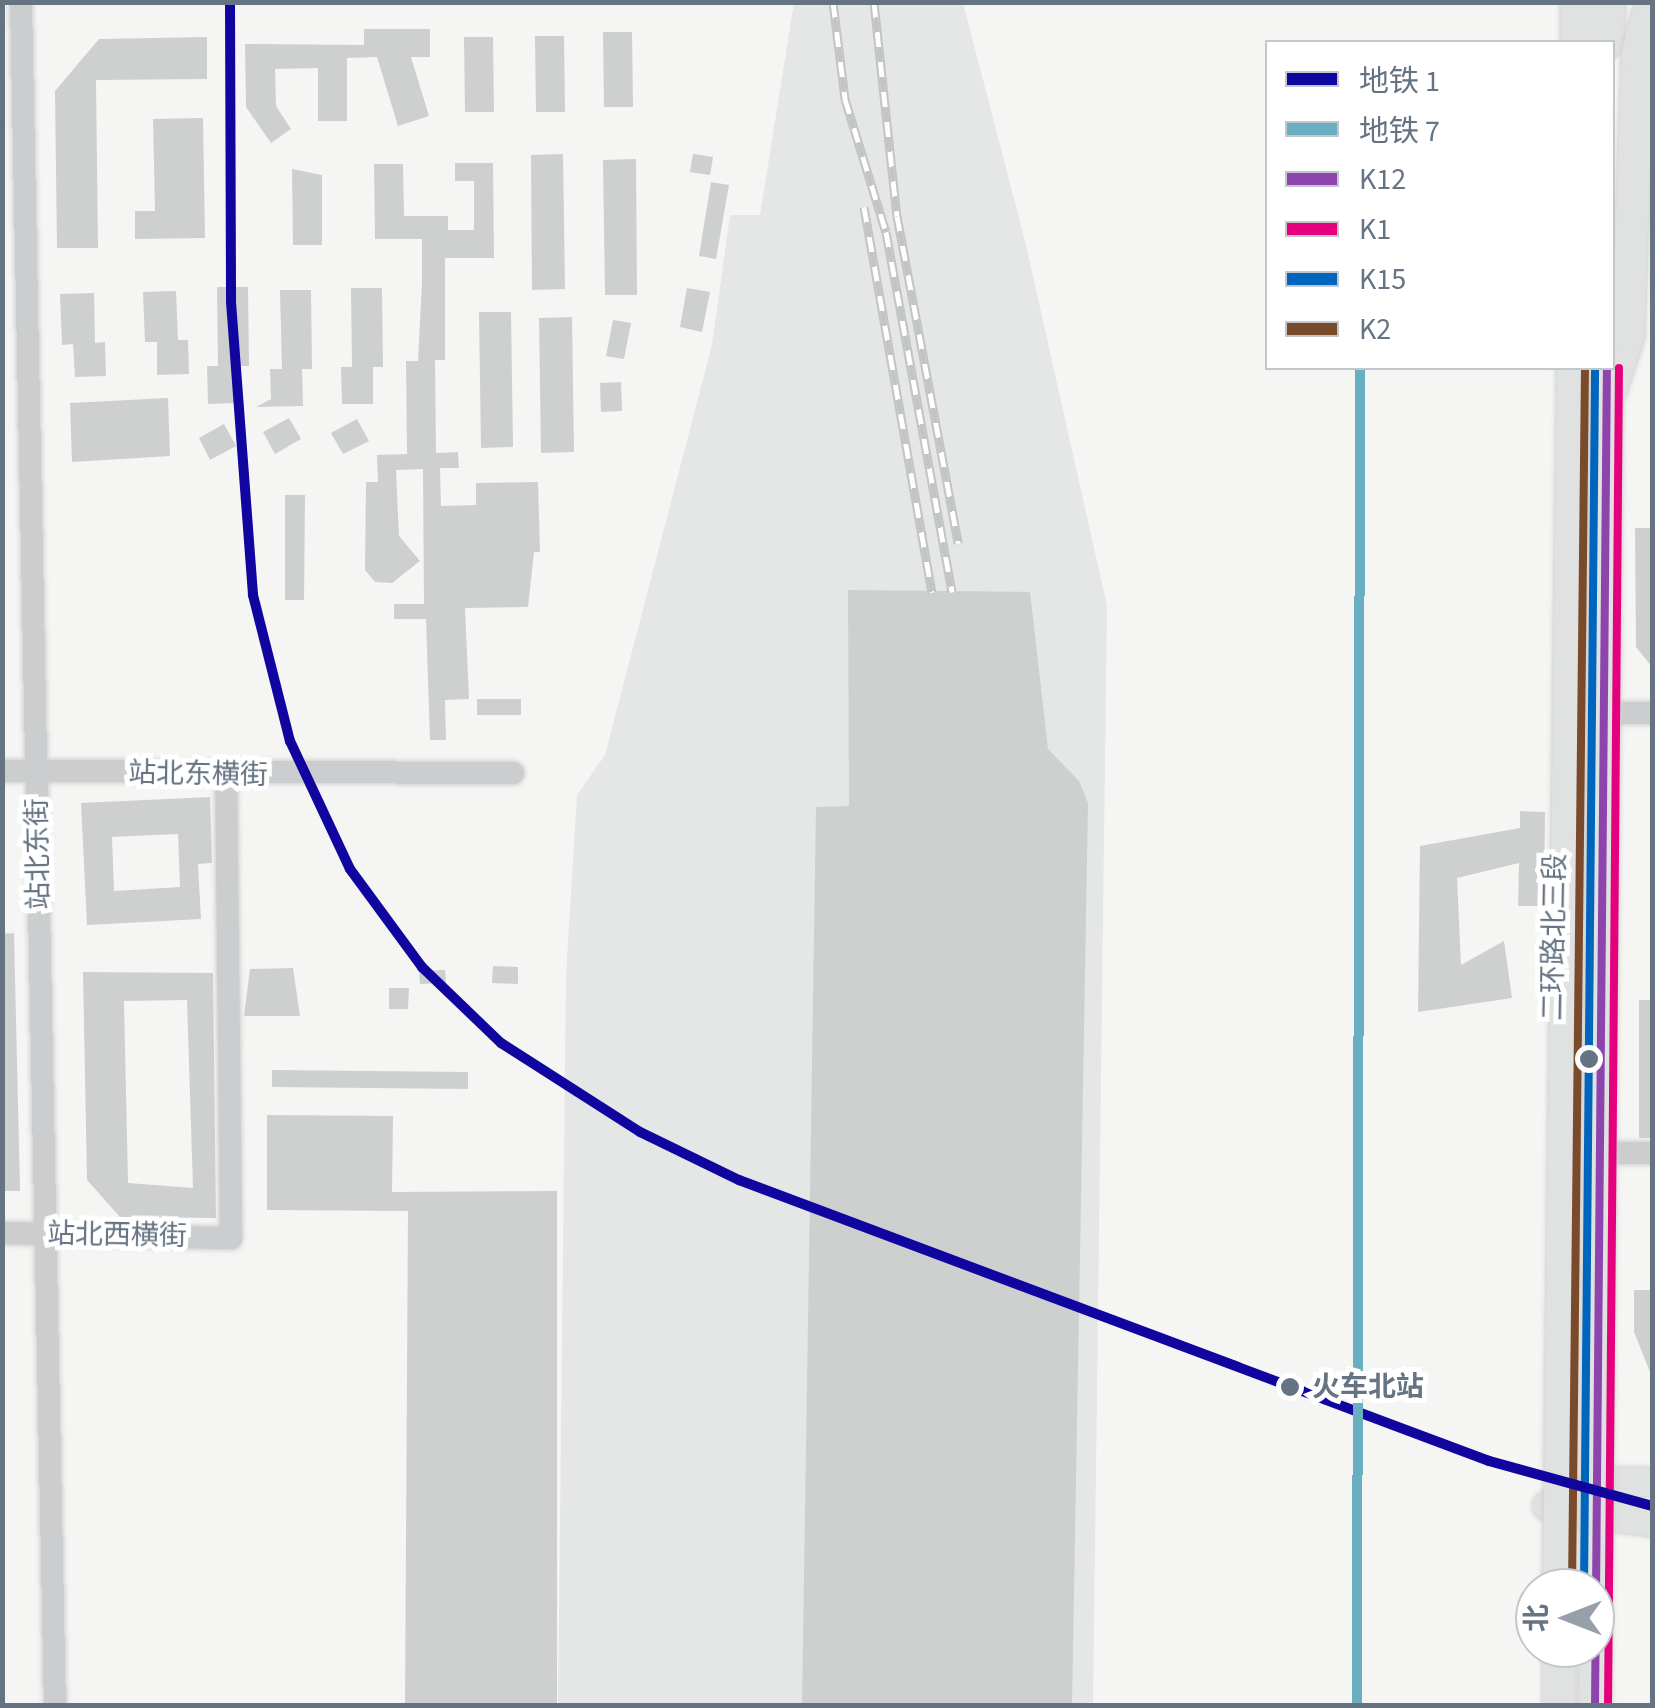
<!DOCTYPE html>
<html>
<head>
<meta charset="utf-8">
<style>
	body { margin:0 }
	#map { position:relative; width:1655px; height:1708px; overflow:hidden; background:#f5f5f3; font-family:"Source Sans 3","Noto Sans SC",sans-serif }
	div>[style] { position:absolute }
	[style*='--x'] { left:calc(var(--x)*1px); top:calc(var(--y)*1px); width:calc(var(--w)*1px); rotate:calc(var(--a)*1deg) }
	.built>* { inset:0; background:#e5e6e6 }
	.building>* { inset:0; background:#cecfcf }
	.roads { filter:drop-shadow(0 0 2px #d2d3d2) drop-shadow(0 0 2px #d2d3d2) }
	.minor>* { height:22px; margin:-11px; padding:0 11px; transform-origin:11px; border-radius:11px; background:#cccdce }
	.major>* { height:28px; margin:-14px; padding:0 14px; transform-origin:14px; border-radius:14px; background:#e0e1e1 }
	.highway>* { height:32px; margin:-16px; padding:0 16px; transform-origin:16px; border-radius:16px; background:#e0e1e1 }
	.rail>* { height:9px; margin-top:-4.5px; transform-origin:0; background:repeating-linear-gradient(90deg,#fff 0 15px,#c3c4c4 0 30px); box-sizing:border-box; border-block:2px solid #c3c4c4 }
	.bridges { filter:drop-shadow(0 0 2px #d1d2d2) drop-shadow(0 0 2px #d1d2d2) }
	.highway-bridge>* { height:32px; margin:-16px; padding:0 16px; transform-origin:16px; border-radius:16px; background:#e0e1e1 }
	.bus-1>* { height:8px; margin:-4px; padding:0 4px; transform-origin:4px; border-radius:4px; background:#8e44ad }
	.bus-2>* { height:8px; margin:-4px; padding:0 4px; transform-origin:4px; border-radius:4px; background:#e5007d }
	.bus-3>* { height:8px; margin:-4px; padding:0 4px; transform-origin:4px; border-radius:4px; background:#0065bd }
	.bus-4>* { height:8px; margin:-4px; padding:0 4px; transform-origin:4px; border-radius:4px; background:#7a4b2a }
	.metro-1>* { height:10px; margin:-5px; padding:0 5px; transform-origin:5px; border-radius:5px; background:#10069f }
	.metro-2>* { height:10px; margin:-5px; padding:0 5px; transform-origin:5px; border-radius:5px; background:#68b0c1 }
	.dots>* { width:28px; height:28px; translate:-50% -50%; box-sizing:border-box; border:5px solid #fff; border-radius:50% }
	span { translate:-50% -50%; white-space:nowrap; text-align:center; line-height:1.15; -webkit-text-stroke:10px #fff; paint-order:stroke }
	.street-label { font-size:28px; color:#657383 }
	.stop-label { font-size:28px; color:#657383; font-weight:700 }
	.left { translate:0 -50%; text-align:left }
	.frame { position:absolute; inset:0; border:5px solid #657383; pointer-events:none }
	.legend { position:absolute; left:1265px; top:40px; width:350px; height:330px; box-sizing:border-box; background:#fff; border:2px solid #c1c7cd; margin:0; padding:12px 18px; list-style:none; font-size:30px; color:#657383 }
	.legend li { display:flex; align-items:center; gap:20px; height:50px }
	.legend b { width:50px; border:2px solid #c1c7cd }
	.north { position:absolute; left:1515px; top:1568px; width:100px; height:100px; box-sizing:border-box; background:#fff; border:2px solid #c1c7cd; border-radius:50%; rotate:270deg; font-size:28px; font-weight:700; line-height:40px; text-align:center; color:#657383 }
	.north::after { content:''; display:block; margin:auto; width:35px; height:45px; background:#97a0aa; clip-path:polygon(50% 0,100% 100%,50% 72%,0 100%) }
</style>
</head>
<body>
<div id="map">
	<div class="built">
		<i style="clip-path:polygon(794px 3px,963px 3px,1026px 245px,1107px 606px,1093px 1705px,558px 1706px,566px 976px,577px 795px,605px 755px,712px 345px,730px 215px,760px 215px)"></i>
	</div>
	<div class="building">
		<i style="clip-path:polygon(364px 29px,430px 29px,430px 57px,411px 57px,429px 116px,398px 126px,377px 57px,347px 58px,347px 121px,318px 121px,318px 68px,275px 69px,276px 106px,291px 129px,271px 143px,246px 107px,245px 44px,364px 45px)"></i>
		<i style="clip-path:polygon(603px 32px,632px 32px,633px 107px,604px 107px)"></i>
		<i style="clip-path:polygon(535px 36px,564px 36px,565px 112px,536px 112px)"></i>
		<i style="clip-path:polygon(207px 37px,207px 79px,96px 80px,98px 248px,57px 248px,55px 91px,99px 39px)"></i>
		<i style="clip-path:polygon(464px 37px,493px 37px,494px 112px,465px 112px)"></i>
		<i style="clip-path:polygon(203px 118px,205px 238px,135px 239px,135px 211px,155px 211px,153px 119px)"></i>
		<i style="clip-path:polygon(563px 154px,565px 289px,532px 290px,531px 155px)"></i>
		<i style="clip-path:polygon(693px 154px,713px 157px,710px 175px,690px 172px)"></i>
		<i style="clip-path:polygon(636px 159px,637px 295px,605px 295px,603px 160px)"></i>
		<i style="clip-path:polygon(455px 163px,493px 163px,494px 258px,445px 258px,445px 360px,435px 360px,436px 453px,458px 452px,459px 468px,440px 468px,441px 506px,476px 505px,476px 483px,538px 482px,540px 552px,534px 552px,528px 607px,465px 608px,469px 699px,445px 700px,446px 740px,430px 740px,426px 619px,394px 619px,394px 604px,424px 604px,423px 469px,396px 470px,399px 536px,420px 561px,392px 583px,375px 582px,365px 570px,366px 482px,378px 482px,377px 455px,407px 454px,406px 361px,418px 361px,422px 282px,422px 239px,375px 239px,374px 164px,403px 164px,404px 216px,448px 216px,448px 230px,474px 230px,474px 181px,455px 181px)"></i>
		<i style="clip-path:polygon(292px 169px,322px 175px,322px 245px,293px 245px)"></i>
		<i style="clip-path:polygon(711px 182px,729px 185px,716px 259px,699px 256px)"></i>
		<i style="clip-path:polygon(217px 287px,248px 287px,249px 366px,239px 366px,239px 403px,208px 404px,207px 366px,218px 366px)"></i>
		<i style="clip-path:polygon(351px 288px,382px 288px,383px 367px,373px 367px,373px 404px,342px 404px,341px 367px,352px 367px)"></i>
		<i style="clip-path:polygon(687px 288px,710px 292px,702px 332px,680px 327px)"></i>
		<i style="clip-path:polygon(280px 290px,311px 290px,312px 369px,302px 369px,303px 406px,256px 407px,271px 399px,270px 369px,282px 369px)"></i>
		<i style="clip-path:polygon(176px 291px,178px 340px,188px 340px,189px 374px,157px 375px,157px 342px,145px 342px,143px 292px)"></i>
		<i style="clip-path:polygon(94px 293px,95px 343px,105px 342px,106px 376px,75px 377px,73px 344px,62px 345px,60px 294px)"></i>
		<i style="clip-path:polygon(479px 312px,511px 312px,513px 447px,481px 448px)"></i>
		<i style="clip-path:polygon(572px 317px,574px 452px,541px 453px,539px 318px)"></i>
		<i style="clip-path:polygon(613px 320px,631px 323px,624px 359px,606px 356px)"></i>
		<i style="clip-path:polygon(621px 382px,622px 411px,601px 412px,600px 383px)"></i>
		<i style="clip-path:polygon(168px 398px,170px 456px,72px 462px,70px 403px)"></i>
		<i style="clip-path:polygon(289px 418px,301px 439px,275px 454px,263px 432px)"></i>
		<i style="clip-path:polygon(357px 419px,369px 441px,343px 454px,331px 433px)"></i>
		<i style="clip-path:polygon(224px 424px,236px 446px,210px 460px,199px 438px)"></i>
		<i style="clip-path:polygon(285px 495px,305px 495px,304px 600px,285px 600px)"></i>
		<i style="clip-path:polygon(1635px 528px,1652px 528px,1652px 667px,1636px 647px)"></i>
		<i style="clip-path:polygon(848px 590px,1030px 592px,1048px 749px,1079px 781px,1088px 803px,1072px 1706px,802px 1706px,816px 807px,849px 806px)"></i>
		<i style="clip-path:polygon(477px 699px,521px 699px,521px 715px,477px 715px)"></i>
		<i style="clip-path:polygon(evenodd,210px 797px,212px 863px,198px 864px,201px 919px,87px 925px,81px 803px,210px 797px,178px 834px,180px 887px,114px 891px,112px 837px,178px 834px)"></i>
		<i style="clip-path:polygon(1520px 811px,1545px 812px,1544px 906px,1518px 906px,1519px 863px,1457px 878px,1461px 965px,1504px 941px,1512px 998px,1418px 1012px,1420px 846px,1520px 828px)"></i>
		<i style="clip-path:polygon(14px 933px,20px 1191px,2px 1191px,2px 934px)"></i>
		<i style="clip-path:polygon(493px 966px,518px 967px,518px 984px,492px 983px)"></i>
		<i style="clip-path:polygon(293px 968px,300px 1016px,244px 1016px,250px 969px)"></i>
		<i style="clip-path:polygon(445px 970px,446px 983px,420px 984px,419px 971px)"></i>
		<i style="clip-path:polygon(evenodd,83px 972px,213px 973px,216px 1218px,120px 1217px,87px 1180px,83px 972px,187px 1000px,193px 1188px,128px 1183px,124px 1001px,187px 1000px)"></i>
		<i style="clip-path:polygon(389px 988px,409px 988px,408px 1009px,389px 1009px)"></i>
		<i style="clip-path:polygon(1639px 1000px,1652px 1000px,1652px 1138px,1639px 1138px)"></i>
		<i style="clip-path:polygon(272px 1070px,468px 1072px,468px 1089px,272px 1087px)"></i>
		<i style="clip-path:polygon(267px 1115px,393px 1116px,392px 1192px,557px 1191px,557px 1706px,405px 1706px,408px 1211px,267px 1210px)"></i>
		<i style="clip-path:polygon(1634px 1290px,1652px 1290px,1652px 1377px,1634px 1332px)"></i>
	</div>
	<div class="roads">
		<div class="minor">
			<i style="--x:21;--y:2;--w:1704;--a:88.86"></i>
			<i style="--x:1618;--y:713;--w:34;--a:0"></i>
			<i style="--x:2;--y:771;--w:511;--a:0.22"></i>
			<i style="--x:1612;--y:1153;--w:40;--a:0"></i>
			<i style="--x:2;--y:1233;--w:229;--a:1.3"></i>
			<i style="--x:231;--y:1238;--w:462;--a:-90.6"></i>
		</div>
		<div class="major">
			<i style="--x:1547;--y:1506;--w:65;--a:-21.8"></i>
			<i style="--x:1607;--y:1482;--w:45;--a:0"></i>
			<i style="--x:1578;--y:1513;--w:75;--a:6.9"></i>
		</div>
		<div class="highway">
			<i style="--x:1577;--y:42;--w:40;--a:-90"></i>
			<i style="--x:1608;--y:42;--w:40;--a:-88.6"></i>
			<i style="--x:1559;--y:1648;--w:58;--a:90"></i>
		</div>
	</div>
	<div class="rail">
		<i style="--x:833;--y:2;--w:98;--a:82.9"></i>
		<i style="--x:845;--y:99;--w:139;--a:72.9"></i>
		<i style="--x:886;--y:232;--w:366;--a:79.6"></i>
		<i style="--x:874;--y:2;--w:215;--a:83.9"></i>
		<i style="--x:897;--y:216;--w:333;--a:79.4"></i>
		<i style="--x:864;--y:207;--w:391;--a:80"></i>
	</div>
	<div class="bridges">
		<div class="highway-bridge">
			<i style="--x:1610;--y:391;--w:58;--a:-71.9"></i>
			<i style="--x:1628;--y:336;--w:284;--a:-88"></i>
			<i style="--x:1638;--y:52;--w:52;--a:-74.4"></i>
			<i style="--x:1559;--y:1588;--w:1220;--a:-89.34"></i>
			<i style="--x:1595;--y:1706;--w:1338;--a:-89.49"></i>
		</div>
	</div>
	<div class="bus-1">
		<i style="--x:1595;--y:1706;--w:1338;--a:-89.49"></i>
	</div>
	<div class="bus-2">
		<i style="--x:1608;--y:1706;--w:1338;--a:-89.53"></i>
	</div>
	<div class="bus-3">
		<i style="--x:1584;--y:1588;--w:1220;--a:-89.48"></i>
	</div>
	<div class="bus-4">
		<i style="--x:1572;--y:1588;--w:1220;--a:-89.39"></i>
	</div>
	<div class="metro-1">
		<i style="--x:230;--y:2;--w:300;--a:89.8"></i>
		<i style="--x:231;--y:302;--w:294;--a:85.7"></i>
		<i style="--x:253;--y:595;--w:151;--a:75.8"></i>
		<i style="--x:290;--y:741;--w:141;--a:64.9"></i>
		<i style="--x:350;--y:869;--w:122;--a:53.7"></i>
		<i style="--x:422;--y:967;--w:110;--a:43.9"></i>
		<i style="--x:501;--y:1043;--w:165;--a:32.6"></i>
		<i style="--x:640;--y:1132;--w:110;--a:25.9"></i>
		<i style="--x:739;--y:1180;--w:801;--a:20.54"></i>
		<i style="--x:1489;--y:1461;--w:169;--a:15.4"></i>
	</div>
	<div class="metro-2">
		<i style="--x:1357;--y:1706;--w:1338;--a:-89.87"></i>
	</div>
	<div class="dots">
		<i style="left:1589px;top:1059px;background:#657383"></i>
		<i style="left:1290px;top:1387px;background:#657383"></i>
	</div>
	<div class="street-label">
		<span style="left:198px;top:774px;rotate:1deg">站北东横街</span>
		<span style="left:38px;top:854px;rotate:-91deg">站北东街</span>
		<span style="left:1554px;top:937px;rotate:-89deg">二环路北三段</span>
		<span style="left:117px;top:1235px;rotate:1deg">站北西横街</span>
	</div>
	<div class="stop-label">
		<span class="left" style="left:1312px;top:1387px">火车北站</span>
	</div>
	<div class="frame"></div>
	<ul class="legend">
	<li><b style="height:12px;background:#10069f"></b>地铁 1</li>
	<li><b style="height:12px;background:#68b0c1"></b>地铁 7</li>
	<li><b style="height:12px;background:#8e44ad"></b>K12</li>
	<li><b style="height:12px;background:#e5007d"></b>K1</li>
	<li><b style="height:12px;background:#0065bd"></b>K15</li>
	<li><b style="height:12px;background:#7a4b2a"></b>K2</li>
	</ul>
	<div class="north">北</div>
</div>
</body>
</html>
